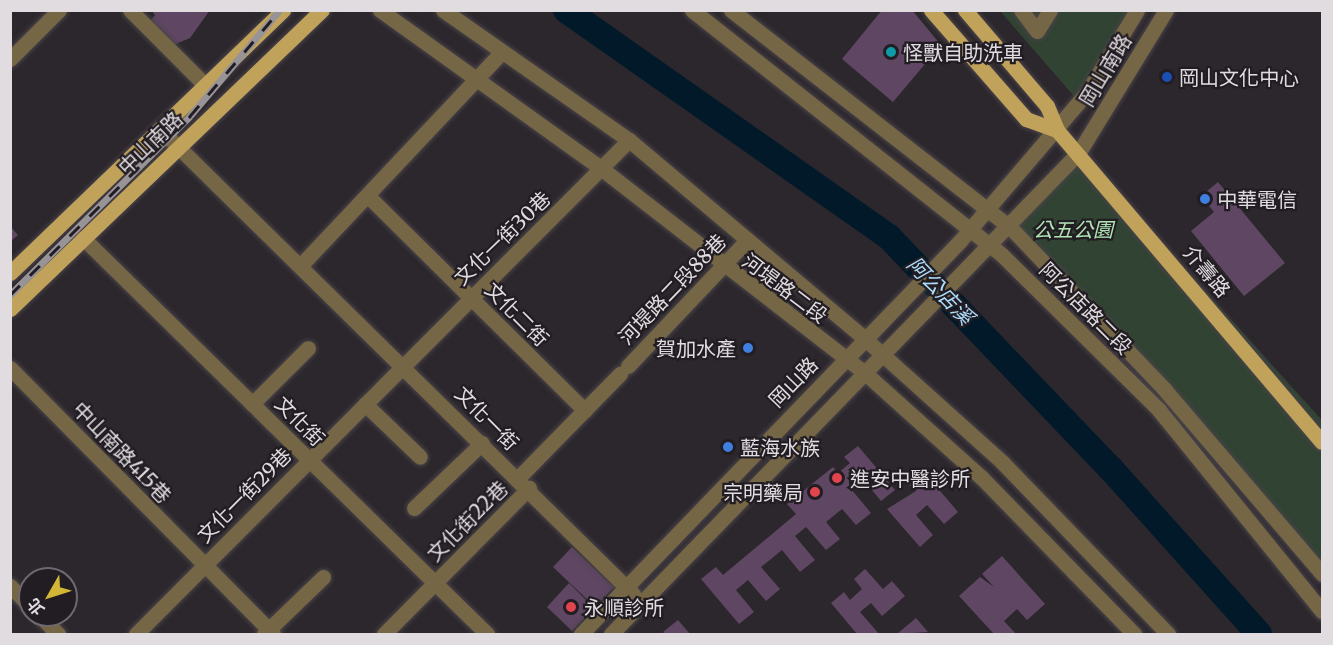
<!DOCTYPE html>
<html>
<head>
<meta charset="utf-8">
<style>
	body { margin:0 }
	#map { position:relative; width:1333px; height:645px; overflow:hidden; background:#2c272c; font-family:Merriweather,"Noto Sans TC",serif }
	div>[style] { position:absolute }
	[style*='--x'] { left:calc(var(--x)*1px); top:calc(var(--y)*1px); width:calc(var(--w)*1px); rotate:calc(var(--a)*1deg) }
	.green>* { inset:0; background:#314333 }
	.river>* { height:26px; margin:-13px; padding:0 13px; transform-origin:13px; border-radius:13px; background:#011929 }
	.building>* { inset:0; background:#5f4662 }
	.roads { filter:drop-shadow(0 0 2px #494449) drop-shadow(0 0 2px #494449) }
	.minor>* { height:15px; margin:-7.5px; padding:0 7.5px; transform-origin:7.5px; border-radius:7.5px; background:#756645 }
	.major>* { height:15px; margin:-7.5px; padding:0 7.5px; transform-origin:7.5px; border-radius:7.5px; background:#c1a25b }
	.rail>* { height:7px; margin-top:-3.5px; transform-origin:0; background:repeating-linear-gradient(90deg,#221d22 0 14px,#979397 0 28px); box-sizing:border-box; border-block:2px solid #979397 }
	.dots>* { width:16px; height:16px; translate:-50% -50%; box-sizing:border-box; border:3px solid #221d22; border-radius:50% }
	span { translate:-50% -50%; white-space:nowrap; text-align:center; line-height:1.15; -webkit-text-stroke:4.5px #221d22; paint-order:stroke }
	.poi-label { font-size:20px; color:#e0dce0 }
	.left { translate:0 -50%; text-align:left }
	.right { translate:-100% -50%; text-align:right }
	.street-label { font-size:20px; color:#e0dce0 }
	.park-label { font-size:20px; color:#afe4b4; font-style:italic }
	.water-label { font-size:21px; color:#abdbfd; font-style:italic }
	.frame { position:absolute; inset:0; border:12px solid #e0dce0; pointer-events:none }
	.north { position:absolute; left:18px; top:567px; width:60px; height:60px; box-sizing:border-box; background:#221d22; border:2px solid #6e696e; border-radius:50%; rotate:231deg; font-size:16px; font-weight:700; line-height:24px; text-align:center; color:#e0dce0 }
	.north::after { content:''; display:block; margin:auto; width:21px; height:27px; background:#d3b635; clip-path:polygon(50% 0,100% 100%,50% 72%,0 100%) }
</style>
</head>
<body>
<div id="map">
	<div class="green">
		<i style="clip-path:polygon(1000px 11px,1135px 11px,1079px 102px)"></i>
		<i style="clip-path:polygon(1079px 152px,1322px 420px,1322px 574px,1010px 227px)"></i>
	</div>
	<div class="river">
		<i style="--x:566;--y:10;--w:395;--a:35.1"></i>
		<i style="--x:889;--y:237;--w:321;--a:46.3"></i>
		<i style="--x:1111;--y:469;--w:222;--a:48.1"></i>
	</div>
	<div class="building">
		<i style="clip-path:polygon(151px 10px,210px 10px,190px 38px,171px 46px,150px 21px,155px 15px)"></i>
		<i style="clip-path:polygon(882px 10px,912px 10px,941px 45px,893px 102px,842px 59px)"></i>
		<i style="clip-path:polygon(1218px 182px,1285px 263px,1244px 296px,1191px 231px,1214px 212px,1201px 196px)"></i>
		<i style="clip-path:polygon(10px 226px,18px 235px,10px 242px)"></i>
		<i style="clip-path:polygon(858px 446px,895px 490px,881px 501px,863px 479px,851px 489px,871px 513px,856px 525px,842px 509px,826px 522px,840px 539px,826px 550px,806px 527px,795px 536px,815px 560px,800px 572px,782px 550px,771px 559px,761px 567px,780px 589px,766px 601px,748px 580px,736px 590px,754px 612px,739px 624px,701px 579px,716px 567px,723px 575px,796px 514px,787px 504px,833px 467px,838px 473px,850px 463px,844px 457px)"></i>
		<i style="clip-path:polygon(924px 472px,958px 512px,944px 524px,927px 505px,916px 515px,933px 535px,920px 547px,887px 509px,916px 491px,909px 485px)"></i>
		<i style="clip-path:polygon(572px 547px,614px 587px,595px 607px,553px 567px)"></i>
		<i style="clip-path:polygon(1002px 556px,1045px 604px,1027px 620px,1017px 609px,1004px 621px,1016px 634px,994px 634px,959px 596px,980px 577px,994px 587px,982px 574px)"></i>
		<i style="clip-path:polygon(865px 569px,883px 589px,892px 581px,905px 596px,882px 616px,871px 603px,860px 612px,879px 634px,857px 634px,831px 603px,844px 592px,850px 600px,862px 589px,854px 579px)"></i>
		<i style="clip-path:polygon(569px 583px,594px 608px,572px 631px,547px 607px)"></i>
		<i style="clip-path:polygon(916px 618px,928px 632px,897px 634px)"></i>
		<i style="clip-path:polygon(678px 620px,690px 634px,666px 634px,663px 632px)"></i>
	</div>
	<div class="roads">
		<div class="minor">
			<i style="--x:130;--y:10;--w:107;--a:45"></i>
			<i style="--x:380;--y:10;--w:273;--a:35.6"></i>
			<i style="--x:602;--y:169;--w:333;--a:37.8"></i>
			<i style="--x:865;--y:373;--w:157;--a:41.9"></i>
			<i style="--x:982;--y:478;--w:218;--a:45.7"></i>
			<i style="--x:443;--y:10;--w:227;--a:35"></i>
			<i style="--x:629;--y:140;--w:307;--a:40.1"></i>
			<i style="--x:864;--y:338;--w:186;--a:41.9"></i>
			<i style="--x:1002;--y:462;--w:239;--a:46"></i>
			<i style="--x:692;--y:10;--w:395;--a:38.3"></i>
			<i style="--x:1002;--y:255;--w:221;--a:44.6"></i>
			<i style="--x:1159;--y:410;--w:259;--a:51"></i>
			<i style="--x:731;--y:10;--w:353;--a:37.9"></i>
			<i style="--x:1010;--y:227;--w:225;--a:46.4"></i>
			<i style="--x:1165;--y:390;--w:242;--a:49.5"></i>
			<i style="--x:1021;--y:10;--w:26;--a:53"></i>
			<i style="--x:1037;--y:31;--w:25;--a:-58"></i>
			<i style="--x:10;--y:59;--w:69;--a:-45"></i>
			<i style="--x:161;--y:130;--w:662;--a:44.51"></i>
			<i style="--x:368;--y:196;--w:305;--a:44.7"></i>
			<i style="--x:83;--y:238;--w:566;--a:44.43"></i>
			<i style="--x:301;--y:265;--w:293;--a:-46.7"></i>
			<i style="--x:628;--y:366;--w:173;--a:-46.6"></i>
			<i style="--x:10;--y:368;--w:374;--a:45.3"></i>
			<i style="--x:252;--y:404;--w:79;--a:-45"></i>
			<i style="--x:365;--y:404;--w:76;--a:43.9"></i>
			<i style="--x:518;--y:478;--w:146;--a:-45.6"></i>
			<i style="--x:414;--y:508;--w:94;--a:-43.7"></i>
			<i style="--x:10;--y:586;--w:28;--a:45"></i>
			<i style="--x:39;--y:615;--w:27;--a:45"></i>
			<i style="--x:136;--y:634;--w:698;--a:-45.06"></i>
			<i style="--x:264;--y:634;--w:82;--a:-44"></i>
			<i style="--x:384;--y:634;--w:206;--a:-45.2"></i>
			<i style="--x:581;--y:634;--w:546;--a:-46.04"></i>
			<i style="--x:960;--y:241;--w:197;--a:-49.5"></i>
			<i style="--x:1088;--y:91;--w:95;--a:-58.8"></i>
			<i style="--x:611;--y:634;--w:672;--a:-45.84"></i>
			<i style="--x:1079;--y:152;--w:167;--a:-58.5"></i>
		</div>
		<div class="major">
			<i style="--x:931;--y:10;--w:145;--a:48.9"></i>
			<i style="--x:1026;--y:119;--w:33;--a:20"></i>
			<i style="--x:965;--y:10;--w:126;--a:49.5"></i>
			<i style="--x:1047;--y:106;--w:26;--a:67"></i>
			<i style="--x:1057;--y:130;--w:409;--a:49.7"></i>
			<i style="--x:10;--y:273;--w:379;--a:-43.9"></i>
			<i style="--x:10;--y:309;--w:432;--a:-43.8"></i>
		</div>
	</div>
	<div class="rail">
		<i style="--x:10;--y:295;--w:254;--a:-44.8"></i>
		<i style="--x:190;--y:116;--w:139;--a:-49.7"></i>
	</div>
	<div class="dots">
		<i style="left:891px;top:52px;background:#0f9aa8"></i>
		<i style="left:1167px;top:77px;background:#1a4fb4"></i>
		<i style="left:1205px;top:199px;background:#3f7fe0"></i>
		<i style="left:748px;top:348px;background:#3f7fe0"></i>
		<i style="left:728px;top:447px;background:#3f7fe0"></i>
		<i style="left:837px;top:478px;background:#e0444e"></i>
		<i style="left:815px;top:492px;background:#e0444e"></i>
		<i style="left:571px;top:607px;background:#e0444e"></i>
	</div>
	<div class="poi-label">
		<span class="left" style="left:903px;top:52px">怪獸自助洗車</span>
		<span class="left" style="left:1179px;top:77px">岡山文化中心</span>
		<span class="left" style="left:1217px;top:199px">中華電信</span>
		<span class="right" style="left:736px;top:348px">賀加水產</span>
		<span class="left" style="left:740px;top:447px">藍海水族</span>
		<span class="left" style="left:850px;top:478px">進安中醫診所</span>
		<span class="right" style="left:803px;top:492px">宗明藥局</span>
		<span class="left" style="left:584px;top:607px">永順診所</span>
	</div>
	<div class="street-label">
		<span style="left:1105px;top:70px;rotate:-59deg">岡山南路</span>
		<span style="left:150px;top:143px;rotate:-44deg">中山南路</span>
		<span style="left:502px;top:238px;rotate:-44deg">文化一街30巷</span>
		<span style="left:1207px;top:271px;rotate:50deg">介壽路</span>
		<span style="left:785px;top:288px;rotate:37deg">河堤路二段</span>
		<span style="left:672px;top:289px;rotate:-46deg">河堤路二段88巷</span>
		<span style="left:1086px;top:308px;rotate:45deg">阿公店路二段</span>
		<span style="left:517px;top:314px;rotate:45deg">文化二街</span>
		<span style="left:793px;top:382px;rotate:-46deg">岡山路</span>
		<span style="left:487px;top:418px;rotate:45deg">文化一街</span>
		<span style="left:300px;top:421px;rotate:45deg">文化街</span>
		<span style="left:122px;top:452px;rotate:46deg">中山南路415巷</span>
		<span style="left:244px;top:495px;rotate:-45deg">文化一街29巷</span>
		<span style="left:467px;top:521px;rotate:-45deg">文化街22巷</span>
	</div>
	<div class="park-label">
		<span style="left:1073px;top:229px">公五公園</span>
	</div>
	<div class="water-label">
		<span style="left:940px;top:291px;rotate:46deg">阿公店溪</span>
	</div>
	<div class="frame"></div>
	<div class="north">北</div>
</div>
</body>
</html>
